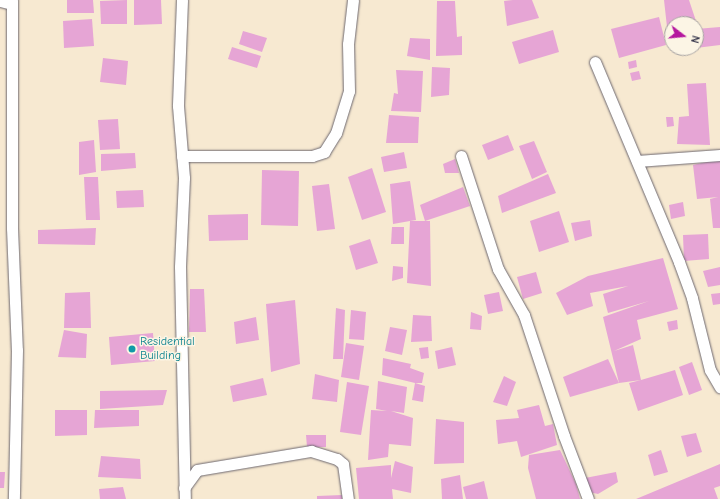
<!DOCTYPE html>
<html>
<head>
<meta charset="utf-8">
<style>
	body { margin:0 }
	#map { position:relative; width:720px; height:499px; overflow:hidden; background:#f7e9d1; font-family:"Comic Neue",sans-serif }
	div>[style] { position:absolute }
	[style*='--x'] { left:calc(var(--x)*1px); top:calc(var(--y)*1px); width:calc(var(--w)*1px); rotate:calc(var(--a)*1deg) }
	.building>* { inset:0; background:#e6a5d5 }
	.roads { filter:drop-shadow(0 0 1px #6d6870) drop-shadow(0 0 1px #6d6870) }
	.street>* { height:11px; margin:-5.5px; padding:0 5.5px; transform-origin:5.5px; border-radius:5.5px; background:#fff }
	.dots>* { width:11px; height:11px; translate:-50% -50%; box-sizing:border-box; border:2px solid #fcf5e5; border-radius:50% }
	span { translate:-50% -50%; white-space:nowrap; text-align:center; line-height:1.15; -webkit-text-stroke:3px #fcf5e5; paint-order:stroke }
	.culture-label { font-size:12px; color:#0d838f }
	.left { translate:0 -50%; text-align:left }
	.north { position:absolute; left:664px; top:16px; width:40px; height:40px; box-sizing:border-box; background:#fcf5e5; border:1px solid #a5a1a1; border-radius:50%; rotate:106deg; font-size:11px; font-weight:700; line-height:16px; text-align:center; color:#22223b }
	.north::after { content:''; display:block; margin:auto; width:14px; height:18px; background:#b5179e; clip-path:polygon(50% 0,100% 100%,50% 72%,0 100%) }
</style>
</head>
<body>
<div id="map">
	<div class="building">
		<i style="clip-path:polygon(67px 0,93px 0,94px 13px,67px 13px)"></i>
		<i style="clip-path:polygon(127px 0,127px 24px,101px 24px,100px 1px)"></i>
		<i style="clip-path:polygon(134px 0,161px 0,162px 24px,134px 25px)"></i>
		<i style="clip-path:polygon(513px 0,532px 0,539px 18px,507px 26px,504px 1px)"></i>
		<i style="clip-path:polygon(664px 0,689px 0,697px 24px,672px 24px,672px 26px,667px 27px)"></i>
		<i style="clip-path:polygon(437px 1px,455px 1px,457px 37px,462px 36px,462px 55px,436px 56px)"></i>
		<i style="clip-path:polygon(659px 17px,666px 45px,619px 58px,611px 29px)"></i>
		<i style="clip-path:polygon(92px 19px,94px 46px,64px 48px,63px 21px)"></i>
		<i style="clip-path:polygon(720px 27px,720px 45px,696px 48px,696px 29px)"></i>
		<i style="clip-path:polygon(553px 30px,559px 52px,519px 64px,512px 42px)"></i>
		<i style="clip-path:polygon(243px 31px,267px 38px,262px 52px,239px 44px)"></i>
		<i style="clip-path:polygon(410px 38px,430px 39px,430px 60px,407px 56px)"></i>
		<i style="clip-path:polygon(232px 47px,261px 56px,257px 68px,228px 59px)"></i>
		<i style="clip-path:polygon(103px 58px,128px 61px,126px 85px,100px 82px)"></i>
		<i style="clip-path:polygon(636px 60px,637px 67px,629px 69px,628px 62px)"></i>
		<i style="clip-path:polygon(432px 67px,450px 68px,449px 95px,431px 97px)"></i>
		<i style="clip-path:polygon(396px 70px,423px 71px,421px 112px,391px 111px,394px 93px,398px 94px)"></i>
		<i style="clip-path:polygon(639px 71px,641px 79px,632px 81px,630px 73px)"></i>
		<i style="clip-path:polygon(706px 83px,710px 145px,677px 144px,679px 117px,689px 116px,687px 84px)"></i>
		<i style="clip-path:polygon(389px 115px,419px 117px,418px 143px,386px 143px)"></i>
		<i style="clip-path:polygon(666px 117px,673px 117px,674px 126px,667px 127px)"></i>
		<i style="clip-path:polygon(118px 119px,120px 149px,100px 150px,98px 120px)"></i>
		<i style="clip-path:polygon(508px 135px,514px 150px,488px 160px,482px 145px)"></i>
		<i style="clip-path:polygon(94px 140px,96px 172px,79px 175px,79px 142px)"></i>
		<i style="clip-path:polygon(534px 141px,547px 172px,532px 179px,519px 146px)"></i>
		<i style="clip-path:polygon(404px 152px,407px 168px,384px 172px,381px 157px)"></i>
		<i style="clip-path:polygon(135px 153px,136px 168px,101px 171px,101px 154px)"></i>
		<i style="clip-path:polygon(455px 159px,459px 173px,445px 173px,443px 164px)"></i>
		<i style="clip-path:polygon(720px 159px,720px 228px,713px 228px,710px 199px,718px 197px,697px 199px,693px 165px)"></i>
		<i style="clip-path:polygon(372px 168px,386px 212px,362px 220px,348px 177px)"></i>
		<i style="clip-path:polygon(262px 170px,299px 171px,298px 226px,261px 225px)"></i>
		<i style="clip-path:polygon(548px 174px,556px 193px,502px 213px,498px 196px)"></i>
		<i style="clip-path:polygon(84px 177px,98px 177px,100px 220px,86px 220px)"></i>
		<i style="clip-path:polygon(410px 181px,416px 220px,410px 221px,425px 221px,420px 205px,463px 187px,470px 206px,425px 221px,430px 221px,431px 286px,407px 283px,410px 221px,393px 224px,390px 184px)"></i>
		<i style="clip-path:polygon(329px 184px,335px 229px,317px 231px,312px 186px)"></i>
		<i style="clip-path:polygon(143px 190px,144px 207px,117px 208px,116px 191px)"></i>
		<i style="clip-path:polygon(683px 202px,685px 216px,671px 219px,669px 205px)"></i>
		<i style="clip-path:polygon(559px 211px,569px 242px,539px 252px,530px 221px)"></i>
		<i style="clip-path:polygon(248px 214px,248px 240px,209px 241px,208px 215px)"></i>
		<i style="clip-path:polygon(590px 220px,592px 236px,575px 241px,571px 223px)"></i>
		<i style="clip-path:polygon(392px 227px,404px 227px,404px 244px,391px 244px)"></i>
		<i style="clip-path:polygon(96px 228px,95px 245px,38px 244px,38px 230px)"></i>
		<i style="clip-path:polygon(708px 234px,709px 259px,684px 261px,683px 235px)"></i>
		<i style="clip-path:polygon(370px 239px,378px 263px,356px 270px,349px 246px)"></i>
		<i style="clip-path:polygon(663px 258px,678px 309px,637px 320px,641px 339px,614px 351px,633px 345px,641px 380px,675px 370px,683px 395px,638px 411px,629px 383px,641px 380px,619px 383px,603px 317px,649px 301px,608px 313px,603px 294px,628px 286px,590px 293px,593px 306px,567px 315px,556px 293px,588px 276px)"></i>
		<i style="clip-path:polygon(393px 266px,403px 267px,403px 278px,392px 281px)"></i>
		<i style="clip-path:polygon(720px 267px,720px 285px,708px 287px,703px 271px)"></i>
		<i style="clip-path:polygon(536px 272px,542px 293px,523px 299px,517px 277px)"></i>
		<i style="clip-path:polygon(190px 289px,204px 289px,206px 332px,189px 332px)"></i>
		<i style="clip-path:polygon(90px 292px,91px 328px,64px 328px,65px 293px)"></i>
		<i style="clip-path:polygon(499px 292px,503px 311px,488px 314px,484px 295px)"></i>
		<i style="clip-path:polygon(720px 293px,720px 304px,713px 305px,711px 294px)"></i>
		<i style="clip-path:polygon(295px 300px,300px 364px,271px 372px,266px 304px)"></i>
		<i style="clip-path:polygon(336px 308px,345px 310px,343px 359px,333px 359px)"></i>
		<i style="clip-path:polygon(351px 310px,366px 312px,364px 340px,349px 339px)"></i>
		<i style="clip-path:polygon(471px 312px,482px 316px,481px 330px,470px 329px)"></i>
		<i style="clip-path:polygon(413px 315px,431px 316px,432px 341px,411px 342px)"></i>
		<i style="clip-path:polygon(256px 317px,259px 340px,236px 344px,234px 322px)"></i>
		<i style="clip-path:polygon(677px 320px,678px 329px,669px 331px,667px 322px)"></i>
		<i style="clip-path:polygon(390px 327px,407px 330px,402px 355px,385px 351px)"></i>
		<i style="clip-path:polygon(64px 330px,87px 334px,86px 358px,58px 357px)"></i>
		<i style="clip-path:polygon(153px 333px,155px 361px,111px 365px,109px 337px)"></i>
		<i style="clip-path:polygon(346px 343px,364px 346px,359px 380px,341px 377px)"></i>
		<i style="clip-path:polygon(428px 347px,429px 358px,421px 359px,419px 348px)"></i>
		<i style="clip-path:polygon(452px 347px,456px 365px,438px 369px,435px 351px)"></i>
		<i style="clip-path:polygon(383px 358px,411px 364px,410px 368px,424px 373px,422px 383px,415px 383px,425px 386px,423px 402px,412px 400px,415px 383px,382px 375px)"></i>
		<i style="clip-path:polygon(608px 359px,619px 383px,570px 397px,563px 377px)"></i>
		<i style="clip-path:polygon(692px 362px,702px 390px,689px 395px,679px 367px)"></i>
		<i style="clip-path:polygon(315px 374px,339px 380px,337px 402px,312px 399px)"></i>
		<i style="clip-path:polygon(504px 376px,516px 382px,507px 406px,493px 402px)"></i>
		<i style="clip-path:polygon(263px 378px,267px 395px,233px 402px,230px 386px)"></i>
		<i style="clip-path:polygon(378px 381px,407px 387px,404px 413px,391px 411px,413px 418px,411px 446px,389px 444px,388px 457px,368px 460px,371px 410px,387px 411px,376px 409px)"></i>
		<i style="clip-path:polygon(347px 382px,369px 386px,361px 435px,340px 432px)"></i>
		<i style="clip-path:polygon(167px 390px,163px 405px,100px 409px,100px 391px)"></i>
		<i style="clip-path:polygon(539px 405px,545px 426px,553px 424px,557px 445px,521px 457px,517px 441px,498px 444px,496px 420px,519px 418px,517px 410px)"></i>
		<i style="clip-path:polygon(55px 410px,87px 410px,87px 435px,55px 436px)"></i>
		<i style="clip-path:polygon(95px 410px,139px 410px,139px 426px,94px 428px)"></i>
		<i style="clip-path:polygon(436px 419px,464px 422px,464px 463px,434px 464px)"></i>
		<i style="clip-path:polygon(696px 433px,702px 452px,687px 457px,681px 436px)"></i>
		<i style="clip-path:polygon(306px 435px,326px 435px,326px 447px,307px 447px)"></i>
		<i style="clip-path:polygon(560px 450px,576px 484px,580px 499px,536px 499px,528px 468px,529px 455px)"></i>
		<i style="clip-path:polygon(661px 450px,668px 472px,654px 476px,648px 455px)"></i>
		<i style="clip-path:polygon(101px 456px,140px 459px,141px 479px,98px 477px)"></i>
		<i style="clip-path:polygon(395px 461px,413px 467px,411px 493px,392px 489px,393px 499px,359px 499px,356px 468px,391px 465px,391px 478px)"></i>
		<i style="clip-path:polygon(720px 464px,720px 486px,714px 488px,718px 499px,636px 499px)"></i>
		<i style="clip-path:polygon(0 472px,5px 472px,4px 488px,0 488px)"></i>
		<i style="clip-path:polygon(616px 472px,618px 482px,598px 494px,589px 492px,585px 478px)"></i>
		<i style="clip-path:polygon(460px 475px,463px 499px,442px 499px,441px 479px)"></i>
		<i style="clip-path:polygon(484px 481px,488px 499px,466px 499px,463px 487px)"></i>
		<i style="clip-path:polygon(123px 487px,126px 499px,100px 499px,99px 489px)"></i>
		<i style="clip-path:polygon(342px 495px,342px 499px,317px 499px,317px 496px)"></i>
	</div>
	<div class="roads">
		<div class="street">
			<i style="--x:12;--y:0;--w:228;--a:90"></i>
			<i style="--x:12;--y:228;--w:122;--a:87.7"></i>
			<i style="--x:17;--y:350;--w:149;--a:91.2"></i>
			<i style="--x:182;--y:0;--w:106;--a:92.2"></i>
			<i style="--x:178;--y:106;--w:72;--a:85.2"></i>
			<i style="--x:184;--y:178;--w:89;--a:92.6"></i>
			<i style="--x:180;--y:267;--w:232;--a:88.8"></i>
			<i style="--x:0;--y:1;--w:12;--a:14"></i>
			<i style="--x:595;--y:62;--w:217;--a:67.2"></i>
			<i style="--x:679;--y:262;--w:38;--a:70"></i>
			<i style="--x:692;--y:298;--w:74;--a:76"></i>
			<i style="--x:710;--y:370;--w:20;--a:60"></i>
			<i style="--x:182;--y:156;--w:130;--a:0"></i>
			<i style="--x:312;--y:156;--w:13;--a:-18"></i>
			<i style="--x:324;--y:152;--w:22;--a:-58"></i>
			<i style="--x:336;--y:133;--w:44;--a:-72.8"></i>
			<i style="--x:349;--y:91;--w:47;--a:-91.2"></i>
			<i style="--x:348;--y:44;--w:44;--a:-83.5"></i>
			<i style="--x:461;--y:156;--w:119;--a:71.9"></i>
			<i style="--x:498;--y:269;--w:53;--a:60.5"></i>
			<i style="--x:524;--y:315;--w:127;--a:71.7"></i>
			<i style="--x:564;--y:436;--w:67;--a:69.1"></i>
			<i style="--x:637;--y:161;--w:83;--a:-4.1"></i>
			<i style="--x:184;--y:488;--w:22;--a:-54"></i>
			<i style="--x:197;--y:470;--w:116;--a:-9.5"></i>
			<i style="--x:311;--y:451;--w:27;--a:17"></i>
			<i style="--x:337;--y:459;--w:8;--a:40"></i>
			<i style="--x:343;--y:464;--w:35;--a:82"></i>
		</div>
	</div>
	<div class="dots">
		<i style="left:132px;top:349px;background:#0f9aa8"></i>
	</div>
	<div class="culture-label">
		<span class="left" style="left:140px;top:349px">Residential<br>Building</span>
	</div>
	<div class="north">N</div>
</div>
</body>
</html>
